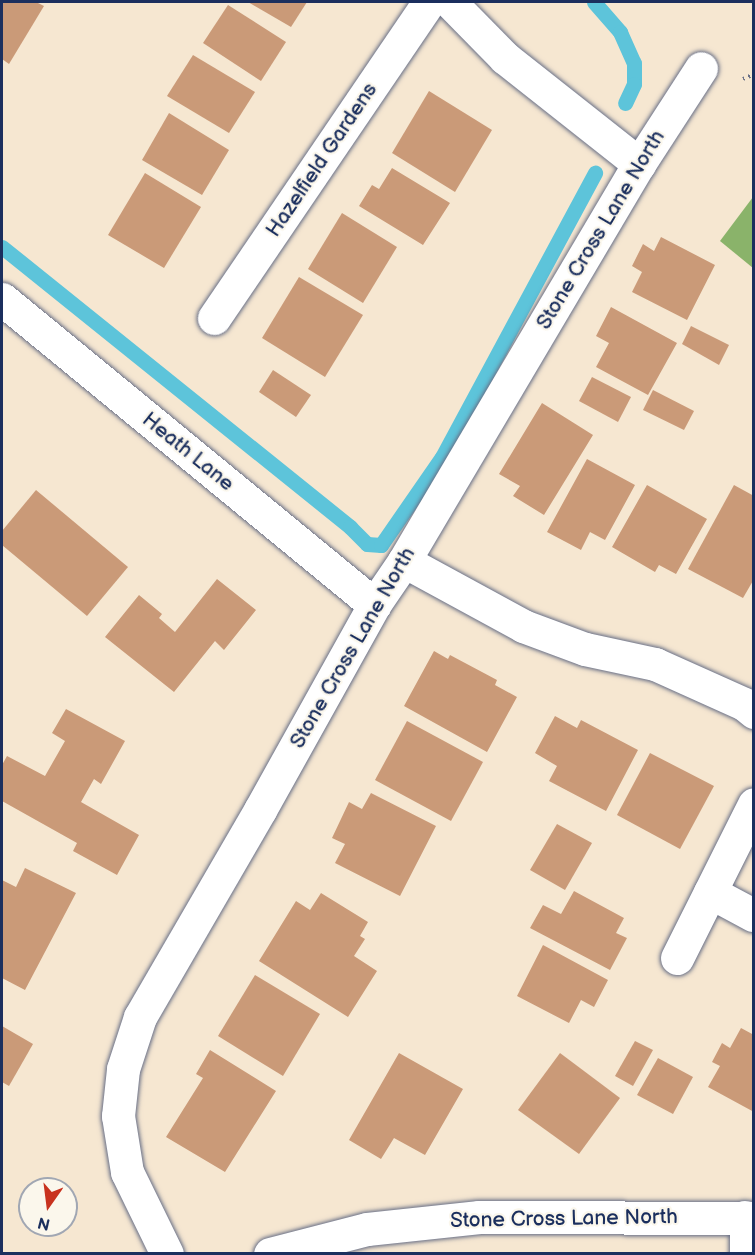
<!DOCTYPE html>
<html>
<head>
<meta charset="utf-8">
<style>
	body { margin:0 }
	#map { position:relative; width:755px; height:1255px; overflow:hidden; background:#f6e7d1; font-family:"Balsamiq Sans",sans-serif }
	div>[style] { position:absolute }
	[style*='--x'] { left:calc(var(--x)*1px); top:calc(var(--y)*1px); width:calc(var(--w)*1px); rotate:calc(var(--a)*1deg) }
	.forest>* { inset:0; background:#8ab36a }
	.stream>* { height:15px; margin:-7.5px; padding:0 7.5px; transform-origin:7.5px; border-radius:7.5px; background:#5dc4da }
	.building>* { inset:0; background:#ca9a78 }
	.path>* { height:4px; margin-top:-2px; transform-origin:0; background:repeating-linear-gradient(90deg,#686f86 0 1.5px,transparent 0 6px) }
	.roads { filter:drop-shadow(0 0 2px #686f86) drop-shadow(0 0 2px #686f86) }
	.minor>* { height:33px; margin:-16.5px; padding:0 16.5px; transform-origin:16.5px; border-radius:16.5px; background:#fff }
	span { translate:-50% -50%; white-space:nowrap; text-align:center; line-height:1.15; -webkit-text-stroke:4.5px #fbf7ec; paint-order:stroke }
	.street-label { font-size:21px; color:#1b2f5e }
	.frame { position:absolute; inset:0; border:3px solid #1b2f5e; pointer-events:none }
	.north { position:absolute; left:18px; top:1177px; width:60px; height:60px; box-sizing:border-box; background:#fbf7ec; border:2px solid #a1a7b3; border-radius:50%; rotate:194deg; font-size:16px; font-weight:700; line-height:24px; text-align:center; color:#1b2f5e }
	.north::after { content:''; display:block; margin:auto; width:21px; height:27px; background:#c8321e; clip-path:polygon(50% 0,100% 100%,50% 72%,0 100%) }
</style>
</head>
<body>
<div id="map">
	<div class="forest">
		<i style="clip-path:polygon(753px 197px,753px 268px,720px 241px)"></i>
	</div>
	<div class="stream">
		<i style="--x:594;--y:2;--w:40;--a:49"></i>
		<i style="--x:620;--y:32;--w:34;--a:66"></i>
		<i style="--x:634;--y:63;--w:21;--a:90"></i>
		<i style="--x:634;--y:84;--w:21;--a:115"></i>
		<i style="--x:2;--y:247;--w:447;--a:38.8"></i>
		<i style="--x:350;--y:527;--w:24;--a:45"></i>
		<i style="--x:367;--y:544;--w:14;--a:4"></i>
		<i style="--x:381;--y:545;--w:107;--a:-55.3"></i>
		<i style="--x:442;--y:457;--w:323;--a:-61.7"></i>
	</div>
	<div class="building">
		<i style="clip-path:polygon(2px 2px,36px 2px,44px 6px,9px 64px,2px 59px)"></i>
		<i style="clip-path:polygon(248px 2px,307px 2px,291px 27px)"></i>
		<i style="clip-path:polygon(228px 5px,286px 42px,261px 81px,203px 43px)"></i>
		<i style="clip-path:polygon(193px 55px,255px 92px,229px 133px,167px 96px)"></i>
		<i style="clip-path:polygon(429px 91px,492px 130px,455px 192px,392px 153px)"></i>
		<i style="clip-path:polygon(169px 113px,229px 150px,202px 195px,142px 160px)"></i>
		<i style="clip-path:polygon(392px 168px,450px 203px,423px 245px,359px 206px,372px 185px,379px 189px)"></i>
		<i style="clip-path:polygon(145px 173px,201px 207px,164px 268px,108px 235px)"></i>
		<i style="clip-path:polygon(342px 213px,397px 247px,363px 303px,308px 269px)"></i>
		<i style="clip-path:polygon(661px 237px,715px 265px,687px 320px,632px 292px,642px 272px,632px 266px,643px 244px,654px 251px)"></i>
		<i style="clip-path:polygon(299px 277px,363px 315px,325px 377px,262px 338px)"></i>
		<i style="clip-path:polygon(611px 307px,677px 343px,648px 395px,596px 367px,609px 343px,596px 336px)"></i>
		<i style="clip-path:polygon(691px 326px,729px 345px,719px 365px,682px 344px)"></i>
		<i style="clip-path:polygon(273px 370px,311px 395px,296px 417px,259px 392px)"></i>
		<i style="clip-path:polygon(592px 377px,631px 397px,618px 422px,579px 401px)"></i>
		<i style="clip-path:polygon(653px 390px,694px 411px,684px 430px,643px 410px)"></i>
		<i style="clip-path:polygon(542px 403px,593px 435px,544px 515px,513px 496px,520px 486px,499px 474px)"></i>
		<i style="clip-path:polygon(587px 459px,635px 485px,605px 540px,590px 532px,581px 550px,547px 532px)"></i>
		<i style="clip-path:polygon(647px 485px,707px 519px,676px 574px,659px 565px,655px 572px,612px 547px)"></i>
		<i style="clip-path:polygon(734px 485px,754px 496px,754px 579px,743px 598px,688px 569px)"></i>
		<i style="clip-path:polygon(36px 490px,128px 567px,87px 616px,2px 545px,2px 531px)"></i>
		<i style="clip-path:polygon(217px 579px,256px 610px,224px 650px,215px 641px,174px 692px,105px 637px,139px 595px,162px 614px,159px 618px,175px 632px)"></i>
		<i style="clip-path:polygon(434px 651px,448px 659px,450px 655px,497px 680px,495px 685px,517px 697px,487px 752px,404px 706px)"></i>
		<i style="clip-path:polygon(66px 709px,125px 741px,101px 784px,94px 779px,81px 802px,139px 835px,117px 875px,73px 851px,77px 843px,2px 801px,2px 765px,7px 756px,45px 776px,65px 741px,52px 733px)"></i>
		<i style="clip-path:polygon(555px 716px,577px 728px,581px 720px,638px 750px,606px 811px,549px 781px,557px 766px,535px 753px)"></i>
		<i style="clip-path:polygon(407px 721px,483px 762px,451px 821px,375px 780px)"></i>
		<i style="clip-path:polygon(650px 753px,714px 786px,680px 849px,617px 815px)"></i>
		<i style="clip-path:polygon(371px 793px,436px 826px,400px 896px,335px 863px,345px 844px,332px 838px,349px 802px,362px 809px)"></i>
		<i style="clip-path:polygon(557px 824px,592px 843px,565px 890px,530px 870px)"></i>
		<i style="clip-path:polygon(25px 868px,76px 893px,25px 990px,2px 978px,2px 880px,16px 887px)"></i>
		<i style="clip-path:polygon(574px 891px,624px 918px,616px 933px,627px 938px,610px 970px,530px 928px,543px 905px,561px 914px)"></i>
		<i style="clip-path:polygon(321px 893px,368px 922px,360px 936px,365px 939px,354px 956px,377px 971px,348px 1017px,259px 961px,296px 901px,310px 910px)"></i>
		<i style="clip-path:polygon(543px 945px,608px 980px,594px 1007px,581px 1000px,569px 1023px,517px 996px)"></i>
		<i style="clip-path:polygon(255px 975px,320px 1014px,283px 1076px,218px 1036px)"></i>
		<i style="clip-path:polygon(2px 1026px,33px 1044px,9px 1086px,2px 1082px)"></i>
		<i style="clip-path:polygon(741px 1028px,754px 1035px,754px 1112px,708px 1087px,720px 1066px,712px 1062px,722px 1043px,730px 1048px)"></i>
		<i style="clip-path:polygon(635px 1041px,653px 1050px,633px 1086px,615px 1076px)"></i>
		<i style="clip-path:polygon(210px 1050px,276px 1091px,225px 1172px,166px 1137px,203px 1078px,196px 1074px)"></i>
		<i style="clip-path:polygon(399px 1053px,463px 1089px,425px 1155px,394px 1138px,381px 1159px,349px 1140px)"></i>
		<i style="clip-path:polygon(560px 1053px,620px 1098px,579px 1154px,518px 1110px)"></i>
		<i style="clip-path:polygon(658px 1058px,693px 1077px,673px 1114px,637px 1095px)"></i>
	</div>
	<div class="path">
		<i style="--x:743;--y:79;--w:12;--a:-24"></i>
	</div>
	<div class="roads">
		<div class="minor">
			<i style="--x:450;--y:2;--w:78;--a:45.5"></i>
			<i style="--x:505;--y:58;--w:171;--a:38.3"></i>
			<i style="--x:2;--y:299;--w:482;--a:39.4"></i>
			<i style="--x:214;--y:318;--w:382;--a:-55.8"></i>
			<i style="--x:404;--y:561;--w:136;--a:28.6"></i>
			<i style="--x:523;--y:626;--w:66;--a:20.4"></i>
			<i style="--x:585;--y:649;--w:72;--a:12.1"></i>
			<i style="--x:655;--y:664;--w:98;--a:24.2"></i>
			<i style="--x:744;--y:704;--w:13;--a:39"></i>
			<i style="--x:710;--y:892;--w:49;--a:28.1"></i>
			<i style="--x:677;--y:958;--w:172;--a:-63.4"></i>
			<i style="--x:745;--y:1217;--w:37;--a:88"></i>
			<i style="--x:167;--y:1254;--w:91;--a:-116"></i>
			<i style="--x:127;--y:1172;--w:57;--a:-99.1"></i>
			<i style="--x:118;--y:1116;--w:47;--a:-83.9"></i>
			<i style="--x:123;--y:1069;--w:55;--a:-71.9"></i>
			<i style="--x:140;--y:1017;--w:239;--a:-59.9"></i>
			<i style="--x:260;--y:810;--w:235;--a:-60.9"></i>
			<i style="--x:374;--y:605;--w:53;--a:-55.7"></i>
			<i style="--x:404;--y:561;--w:461;--a:-59.4"></i>
			<i style="--x:639;--y:164;--w:114;--a:-57.1"></i>
			<i style="--x:270;--y:1254;--w:100;--a:-14.5"></i>
			<i style="--x:367;--y:1229;--w:113;--a:-6.1"></i>
			<i style="--x:479;--y:1217;--w:275;--a:0.2"></i>
		</div>
	</div>
	<div class="street-label">
		<span style="left:322px;top:160px;rotate:-56deg">Hazelfield Gardens</span>
		<span style="left:601px;top:230px;rotate:-59deg">Stone Cross Lane North</span>
		<span style="left:188px;top:452px;rotate:39deg">Heath Lane</span>
		<span style="left:353px;top:648px;rotate:-60deg">Stone Cross Lane North</span>
		<span style="left:564px;top:1219px;rotate:-1deg">Stone Cross Lane North</span>
	</div>
	<div class="frame"></div>
	<div class="north">N</div>
</div>
</body>
</html>
